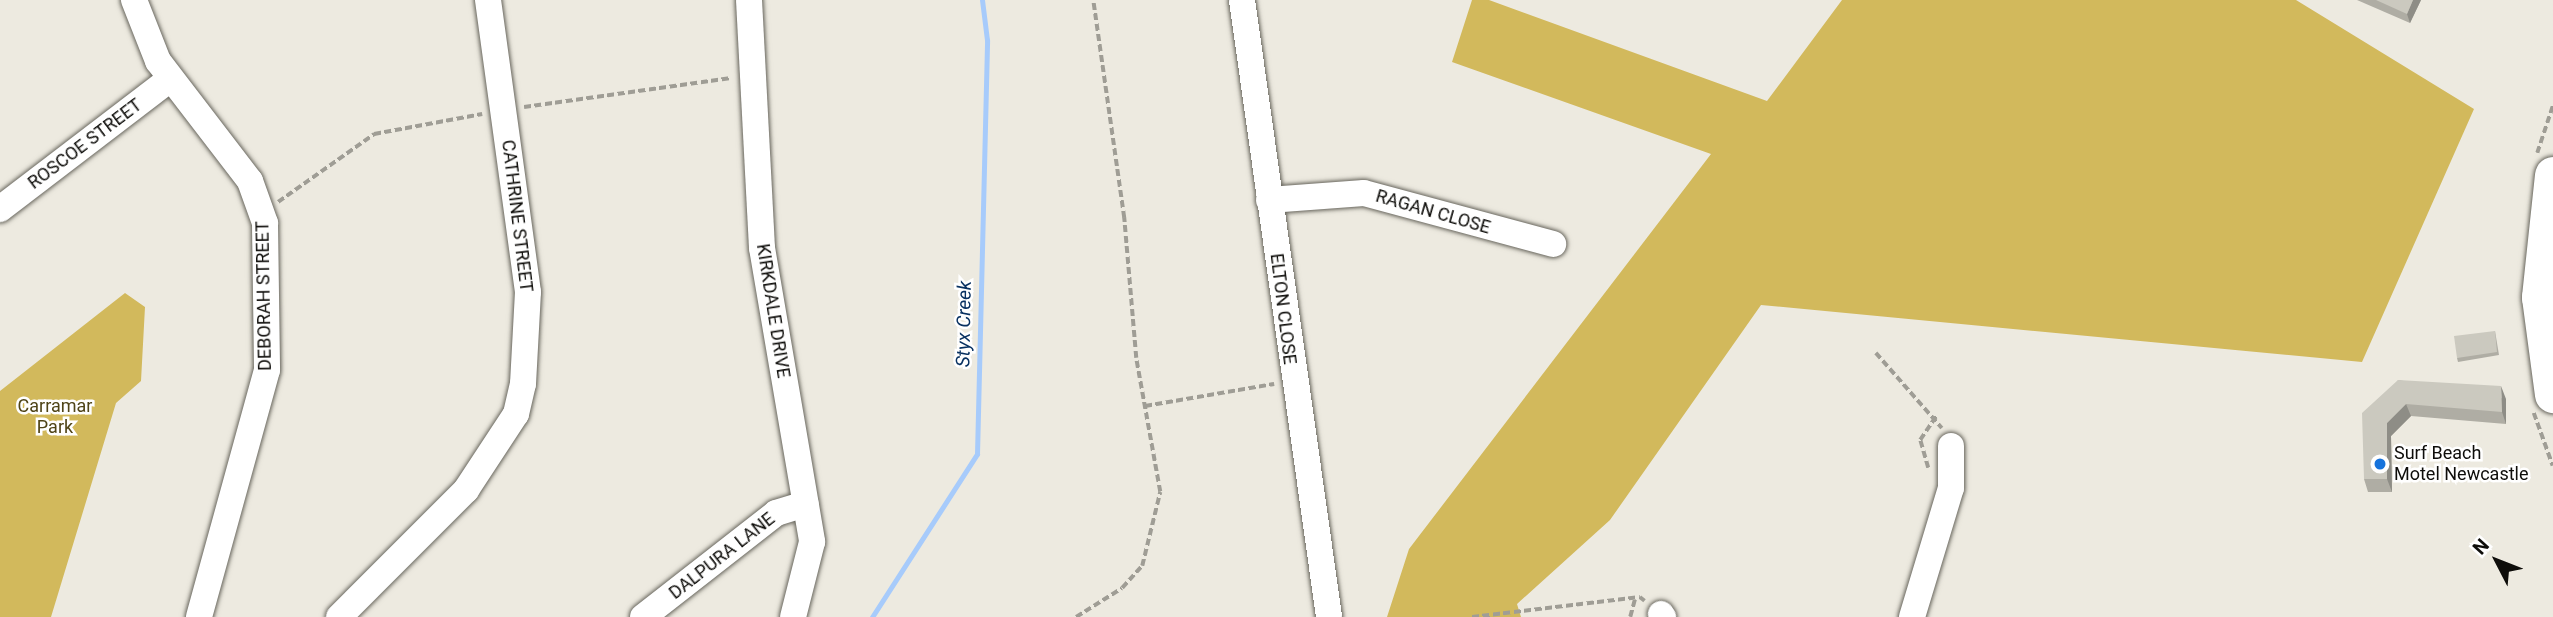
<!DOCTYPE html>
<html>
<head>
<meta charset="utf-8">
<style>
	body { margin:0 }
	#map { position:relative; width:2553px; height:617px; overflow:hidden; background:#edeae0; font-family:Roboto,sans-serif }
	div>[style] { position:absolute }
	[style*='--x'] { left:calc(var(--x)*1px); top:calc(var(--y)*1px); width:calc(var(--w)*1px); rotate:calc(var(--a)*1deg) }
	.green>* { inset:0; background:#d2b95c }
	.stream>* { height:5px; margin:-2.5px; padding:0 2.5px; transform-origin:2.5px; border-radius:2.5px; background:#a7cbfb }
	.path>* { height:3.5px; margin-top:-1.75px; transform-origin:0; background:repeating-linear-gradient(90deg,#9f9d95 0 7px,transparent 0 10.5px) }
	.roads { filter:drop-shadow(0 0 2px #68665d) drop-shadow(0 0 2px #68665d) }
	.minor>* { height:26px; margin:-13px; padding:0 13px; transform-origin:13px; border-radius:13px; background:#fff }
	.highway>* { height:37px; margin:-18.5px; padding:0 18.5px; transform-origin:18.5px; border-radius:18.5px; background:#fff }
	.wall>* { inset:0; background:#afada4 }
	.shaded-wall>* { inset:0; background:#8e8d86 }
	.building>* { inset:0; background:#cbc9bf }
	.dots>* { width:19px; height:19px; translate:-50% -50%; box-sizing:border-box; border:4px solid #fff; border-radius:50% }
	span { translate:-50% -50%; white-space:nowrap; text-align:center; line-height:1.15; -webkit-text-stroke:5px #fff; paint-order:stroke }
	.street-label { font-size:18px; color:#0e0d0a }
	.park-label { font-size:18px; color:#4f4417 }
	.poi-label { font-size:18px; color:#0e0d0a }
	.left { translate:0 -50%; text-align:left }
	.water-label { font-size:19px; color:#083161; font-style:italic }
	.north { position:absolute; left:2462px; top:526px; width:70px; height:70px; -webkit-text-stroke:5px #fff; paint-order:stroke; rotate:312deg; font-size:19px; font-weight:700; line-height:28px; text-align:center; color:#0e0d0a }
	.north::after { content:''; display:block; margin:auto; width:24px; height:32px; background:#0e0d0a; clip-path:polygon(50% 0,100% 100%,50% 72%,0 100%) }
</style>
</head>
<body>
<div id="map">
	<div class="green">
		<i style="clip-path:polygon(1472px 0,1489px 0,1767px 101px,1842px 0,2296px 0,2474px 109px,2362px 362px,1761px 305px,1610px 520px,1517px 604px,1521px 617px,1387px 617px,1409px 549px,1711px 154px,1452px 62px)"></i>
		<i style="clip-path:polygon(125px 293px,145px 307px,141px 381px,116px 403px,51px 617px,0 617px,0 391px)"></i>
	</div>
	<div class="stream">
		<i style="--x:872;--y:617;--w:194;--a:-57.2"></i>
		<i style="--x:977;--y:454;--w:414;--a:-88.6"></i>
		<i style="--x:987;--y:40;--w:40;--a:-97.1"></i>
	</div>
	<div class="path">
		<i style="--x:524;--y:107;--w:209;--a:-8"></i>
		<i style="--x:2537;--y:153;--w:51;--a:-71.6"></i>
		<i style="--x:278;--y:202;--w:118;--a:-35.3"></i>
		<i style="--x:374;--y:134;--w:110;--a:-10.5"></i>
		<i style="--x:1876;--y:353;--w:100;--a:48.7"></i>
		<i style="--x:1145;--y:406;--w:131;--a:-9.7"></i>
		<i style="--x:2534;--y:413;--w:56;--a:70.3"></i>
		<i style="--x:1928;--y:468;--w:29;--a:-106"></i>
		<i style="--x:1920;--y:440;--w:29;--a:-56"></i>
		<i style="--x:1076;--y:617;--w:54;--a:-32.2"></i>
		<i style="--x:1122;--y:588;--w:30;--a:-48"></i>
		<i style="--x:1142;--y:566;--w:76;--a:-76.3"></i>
		<i style="--x:1160;--y:492;--w:136;--a:-100.2"></i>
		<i style="--x:1136;--y:358;--w:141;--a:-94.9"></i>
		<i style="--x:1124;--y:218;--w:220;--a:-98.1"></i>
		<i style="--x:1472;--y:617;--w:169;--a:-6.8"></i>
		<i style="--x:1640;--y:597;--w:6;--a:39"></i>
		<i style="--x:1630;--y:617;--w:20;--a:-75"></i>
	</div>
	<div class="roads">
		<div class="minor">
			<i style="--x:134;--y:0;--w:66;--a:68.5"></i>
			<i style="--x:158;--y:61;--w:151;--a:52.5"></i>
			<i style="--x:250;--y:181;--w:45;--a:70.3"></i>
			<i style="--x:265;--y:223;--w:147;--a:89.2"></i>
			<i style="--x:267;--y:370;--w:256;--a:105.4"></i>
			<i style="--x:749;--y:0;--w:248;--a:87"></i>
			<i style="--x:762;--y:248;--w:298;--a:80.3"></i>
			<i style="--x:812;--y:542;--w:77;--a:104.2"></i>
			<i style="--x:1242;--y:0;--w:623;--a:81.97"></i>
			<i style="--x:1269;--y:200;--w:95;--a:-4.2"></i>
			<i style="--x:1364;--y:193;--w:196;--a:15.1"></i>
			<i style="--x:0;--y:209;--w:214;--a:-37.4"></i>
			<i style="--x:1661;--y:614;--w:4;--a:56"></i>
			<i style="--x:339;--y:617;--w:180;--a:-45"></i>
			<i style="--x:466;--y:490;--w:91;--a:-56.7"></i>
			<i style="--x:516;--y:414;--w:31;--a:-77"></i>
			<i style="--x:523;--y:384;--w:92;--a:-86.9"></i>
			<i style="--x:528;--y:292;--w:295;--a:-97.8"></i>
			<i style="--x:643;--y:617;--w:169;--a:-38"></i>
			<i style="--x:776;--y:513;--w:31;--a:-17"></i>
			<i style="--x:1912;--y:617;--w:135;--a:-73.2"></i>
			<i style="--x:1951;--y:488;--w:42;--a:-90"></i>
		</div>
		<div class="highway">
			<i style="--x:2553;--y:175;--w:123;--a:96.1"></i>
			<i style="--x:2540;--y:297;--w:98;--a:82.4"></i>
		</div>
	</div>
	<div class="wall">
		<i style="clip-path:polygon(2357px 0,2421px 0,2410px 23px)"></i>
		<i style="clip-path:polygon(2495px 331px,2499px 355px,2458px 362px,2457px 358px)"></i>
		<i style="clip-path:polygon(2398px 380px,2506px 399px,2506px 424px,2411px 416px,2391px 436px,2392px 492px,2368px 492px,2364px 479px)"></i>
	</div>
	<div class="shaded-wall">
		<i style="clip-path:polygon(2413px 0,2421px 0,2410px 23px,2407px 14px)"></i>
		<i style="clip-path:polygon(2501px 386px,2506px 399px,2506px 424px,2502px 412px)"></i>
		<i style="clip-path:polygon(2406px 404px,2411px 416px,2391px 436px,2392px 492px,2387px 479px,2387px 423px)"></i>
	</div>
	<div class="building">
		<i style="clip-path:polygon(2376px 0,2413px 0,2407px 14px)"></i>
		<i style="clip-path:polygon(2495px 331px,2497px 352px,2457px 358px,2454px 336px)"></i>
		<i style="clip-path:polygon(2398px 380px,2501px 386px,2502px 412px,2406px 404px,2387px 423px,2387px 479px,2364px 479px,2362px 413px)"></i>
	</div>
	<div class="dots">
		<i style="left:2380px;top:464px;background:#1673dc"></i>
	</div>
	<div class="street-label">
		<span style="left:85px;top:144px;rotate:-37deg">ROSCOE STREET</span>
		<span style="left:1433px;top:212px;rotate:16deg">RAGAN CLOSE</span>
		<span style="left:517px;top:216px;rotate:83deg">CATHRINE STREET</span>
		<span style="left:264px;top:296px;rotate:-91deg">DEBORAH STREET</span>
		<span style="left:1283px;top:309px;rotate:83deg">ELTON CLOSE</span>
		<span style="left:773px;top:311px;rotate:81deg">KIRKDALE DRIVE</span>
		<span style="left:722px;top:556px;rotate:-38deg">DALPURA LANE</span>
	</div>
	<div class="park-label">
		<span style="left:55px;top:417px">Carramar<br>Park</span>
	</div>
	<div class="poi-label">
		<span class="left" style="left:2394px;top:464px">Surf Beach<br>Motel Newcastle</span>
	</div>
	<div class="water-label">
		<span style="left:964px;top:324px;rotate:-89deg">Styx Creek</span>
	</div>
	<div class="north">N</div>
</div>
</body>
</html>
